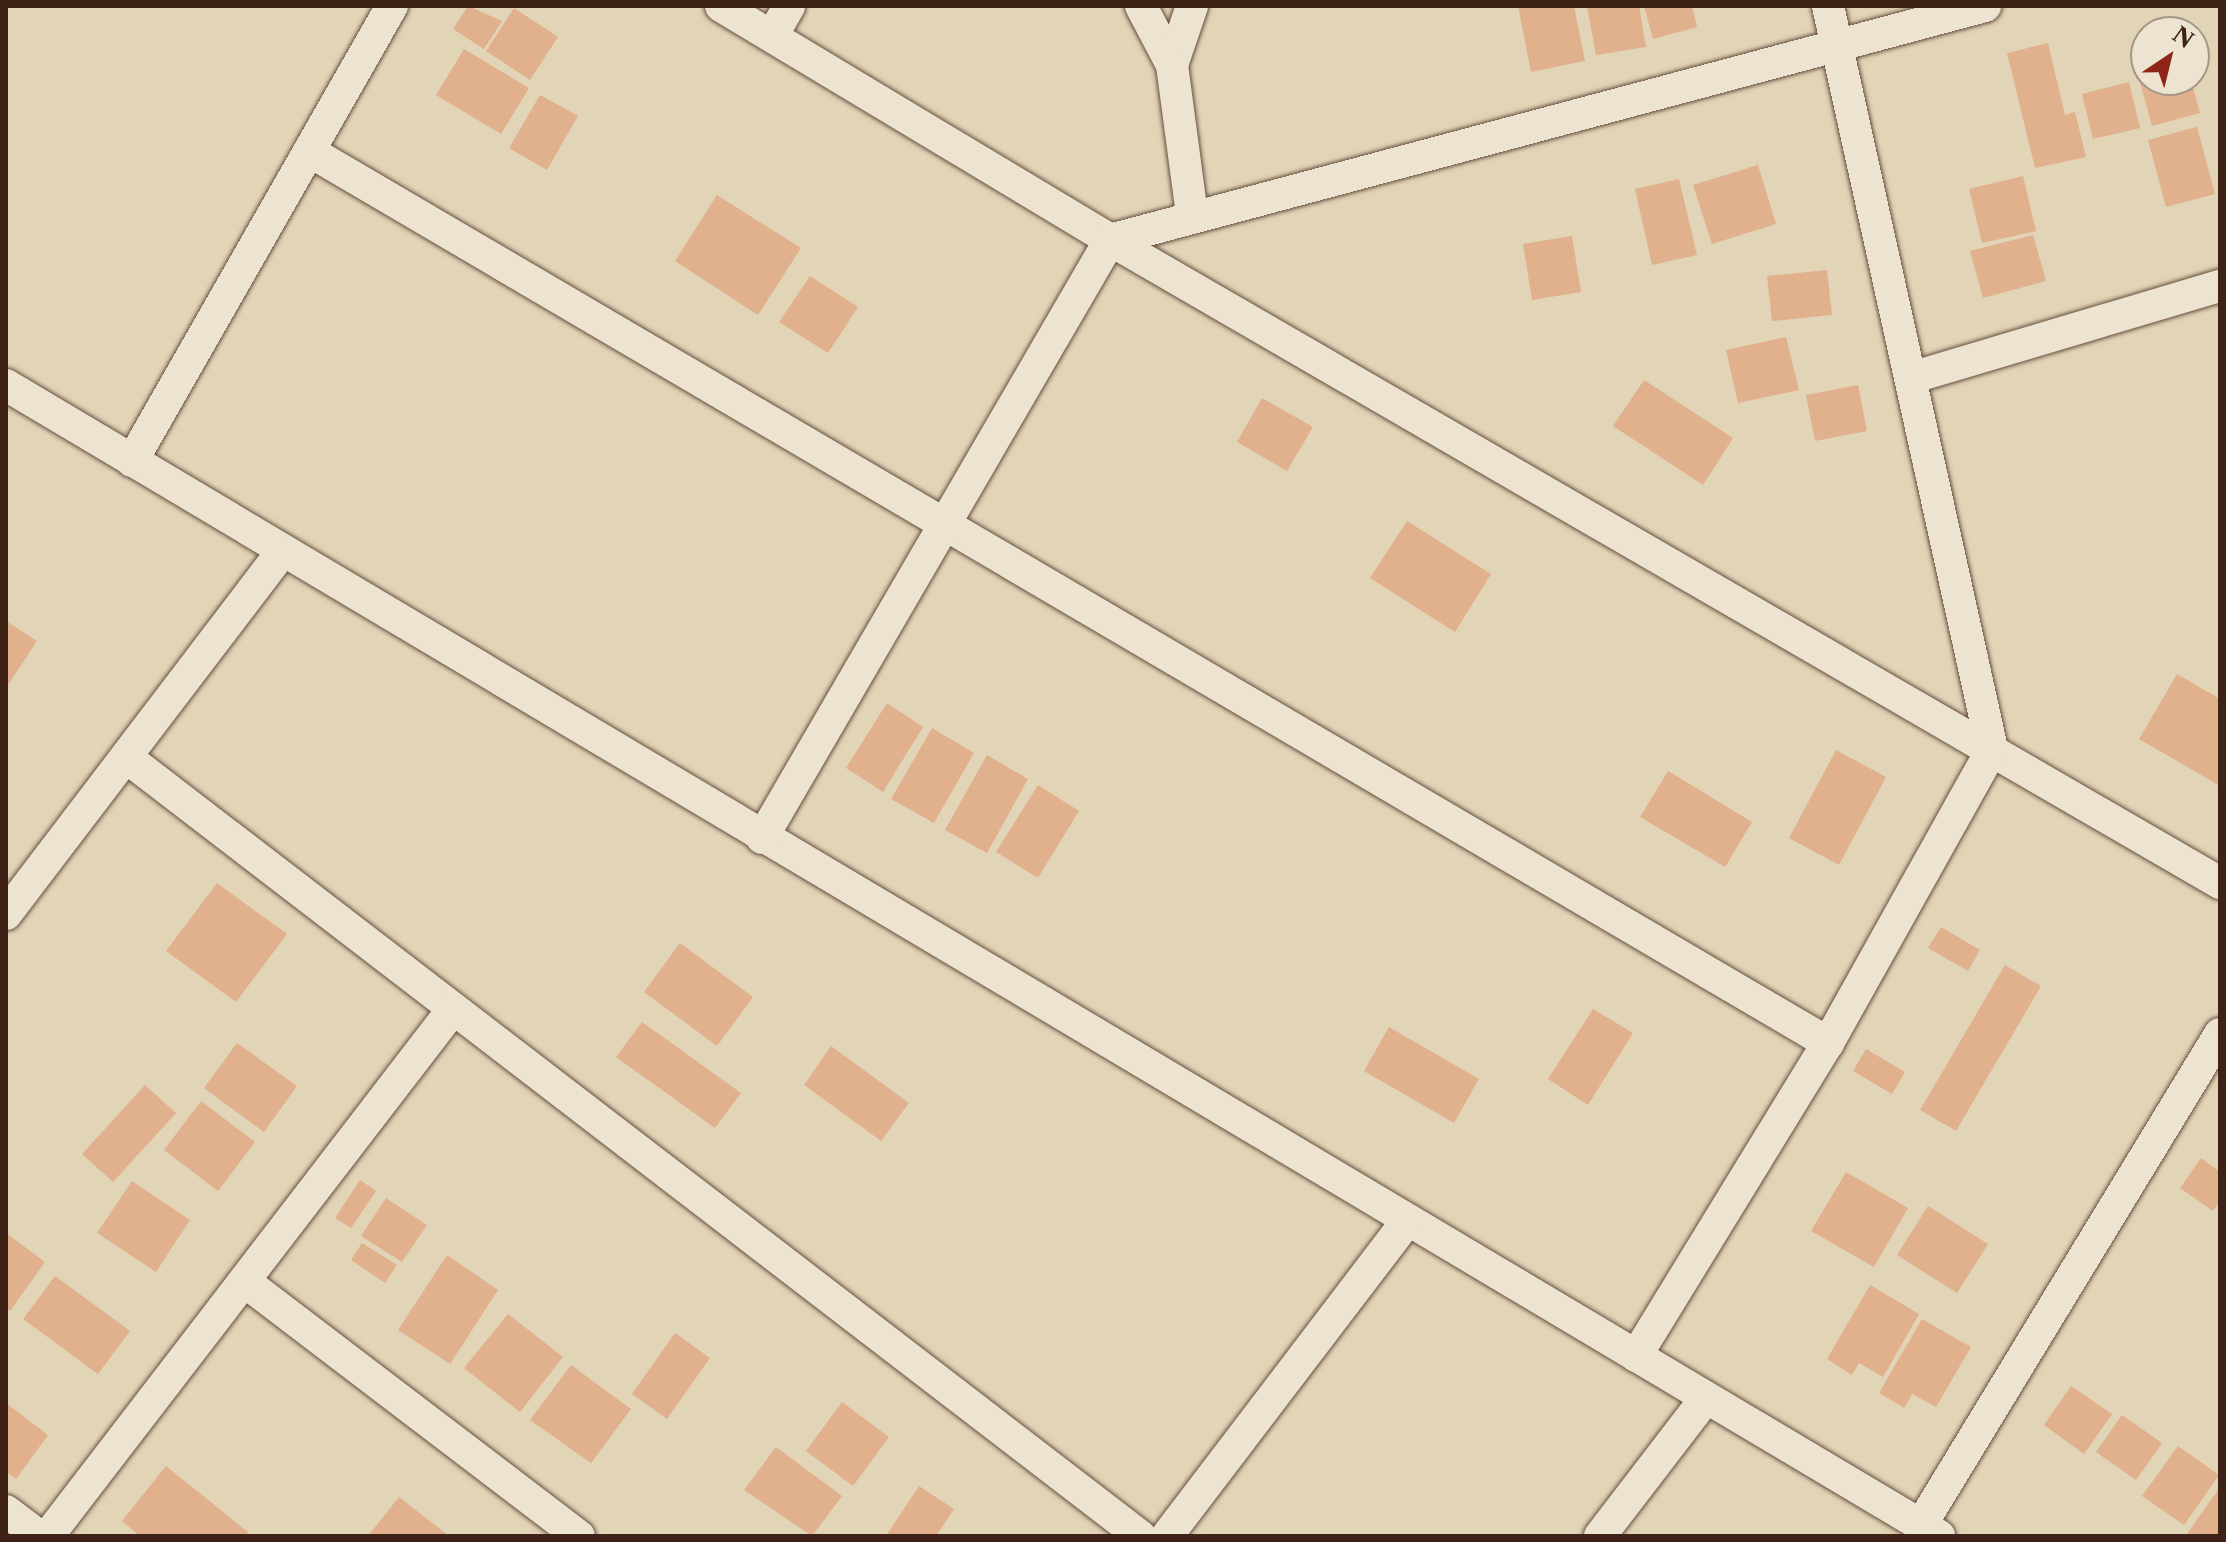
<!DOCTYPE html>
<html>
<head>
<meta charset="utf-8">
<style>
	body { margin:0 }
	#map { position:relative; width:2226px; height:1542px; overflow:hidden; background:#e1d4b7; font-family:"Libre Caslon Text",serif }
	div>[style] { position:absolute }
	[style*='--x'] { left:calc(var(--x)*1px); top:calc(var(--y)*1px); width:calc(var(--w)*1px); rotate:calc(var(--a)*1deg) }
	.building>* { inset:0; background:#e1b08d }
	.roads { filter:drop-shadow(0 0 2px #674e3e) drop-shadow(0 0 2px #674e3e) }
	.street>* { height:32px; margin:-16px; padding:0 16px; transform-origin:16px; border-radius:16px; background:#ece3d0 }
	span { translate:-50% -50%; white-space:nowrap; text-align:center; line-height:1.15; -webkit-text-stroke:8px #ece3d0; paint-order:stroke }
	.frame { position:absolute; inset:0; border:8px solid #3e2216; pointer-events:none }
	.north { position:absolute; left:2130px; top:16px; width:80px; height:80px; box-sizing:border-box; background:#ece3d0; border:2px solid #a69686; border-radius:50%; rotate:35deg; font-size:22px; font-weight:700; line-height:32px; text-align:center; color:#3e2216 }
	.north::after { content:''; display:block; margin:auto; width:28px; height:36px; background:#8f2418; clip-path:polygon(50% 0,100% 100%,50% 72%,0 100%) }
</style>
</head>
<body>
<div id="map">
	<div class="building">
		<i style="clip-path:polygon(468px 6px,502px 21px,484px 49px,453px 29px)"></i>
		<i style="clip-path:polygon(1518px 6px,1574px 6px,1585px 61px,1531px 72px)"></i>
		<i style="clip-path:polygon(1587px 6px,1639px 6px,1646px 47px,1596px 55px)"></i>
		<i style="clip-path:polygon(1644px 6px,1692px 6px,1697px 27px,1653px 39px)"></i>
		<i style="clip-path:polygon(514px 8px,558px 37px,530px 80px,486px 51px)"></i>
		<i style="clip-path:polygon(2048px 43px,2065px 115px,2075px 112px,2086px 157px,2035px 168px,2007px 53px)"></i>
		<i style="clip-path:polygon(464px 49px,529px 88px,501px 134px,436px 95px)"></i>
		<i style="clip-path:polygon(2146px 68px,2146px 80px,2191px 80px,2200px 113px,2152px 126px,2137px 71px)"></i>
		<i style="clip-path:polygon(2129px 82px,2140px 128px,2093px 139px,2082px 94px)"></i>
		<i style="clip-path:polygon(540px 95px,578px 116px,547px 170px,509px 148px)"></i>
		<i style="clip-path:polygon(2197px 127px,2215px 194px,2166px 207px,2148px 140px)"></i>
		<i style="clip-path:polygon(1758px 165px,1776px 224px,1712px 244px,1693px 185px)"></i>
		<i style="clip-path:polygon(2023px 176px,2036px 231px,1982px 243px,1969px 189px)"></i>
		<i style="clip-path:polygon(1679px 179px,1697px 255px,1652px 265px,1635px 189px)"></i>
		<i style="clip-path:polygon(717px 195px,801px 248px,758px 315px,675px 261px)"></i>
		<i style="clip-path:polygon(2033px 235px,2046px 281px,1983px 298px,1970px 251px)"></i>
		<i style="clip-path:polygon(1572px 236px,1581px 292px,1532px 300px,1523px 244px)"></i>
		<i style="clip-path:polygon(1827px 270px,1832px 315px,1772px 321px,1767px 276px)"></i>
		<i style="clip-path:polygon(810px 276px,858px 307px,828px 353px,779px 322px)"></i>
		<i style="clip-path:polygon(1786px 337px,1799px 390px,1738px 403px,1726px 350px)"></i>
		<i style="clip-path:polygon(1644px 380px,1733px 438px,1703px 485px,1613px 426px)"></i>
		<i style="clip-path:polygon(1858px 385px,1867px 431px,1815px 441px,1806px 395px)"></i>
		<i style="clip-path:polygon(1262px 398px,1313px 427px,1287px 471px,1237px 442px)"></i>
		<i style="clip-path:polygon(1407px 521px,1491px 574px,1455px 632px,1370px 578px)"></i>
		<i style="clip-path:polygon(6px 621px,37px 641px,6px 688px)"></i>
		<i style="clip-path:polygon(2177px 674px,2220px 699px,2220px 786px,2139px 739px)"></i>
		<i style="clip-path:polygon(887px 703px,923px 727px,883px 792px,846px 768px)"></i>
		<i style="clip-path:polygon(932px 728px,974px 753px,934px 823px,891px 799px)"></i>
		<i style="clip-path:polygon(1836px 750px,1886px 777px,1839px 865px,1789px 838px)"></i>
		<i style="clip-path:polygon(987px 755px,1028px 779px,987px 853px,945px 830px)"></i>
		<i style="clip-path:polygon(1668px 771px,1752px 822px,1725px 867px,1640px 817px)"></i>
		<i style="clip-path:polygon(1038px 785px,1079px 811px,1038px 878px,996px 852px)"></i>
		<i style="clip-path:polygon(217px 883px,287px 934px,236px 1002px,166px 951px)"></i>
		<i style="clip-path:polygon(1941px 927px,1980px 950px,1968px 971px,1928px 948px)"></i>
		<i style="clip-path:polygon(680px 943px,753px 997px,717px 1046px,644px 992px)"></i>
		<i style="clip-path:polygon(2005px 965px,2041px 986px,1956px 1131px,1920px 1110px)"></i>
		<i style="clip-path:polygon(1593px 1009px,1633px 1033px,1588px 1105px,1548px 1079px)"></i>
		<i style="clip-path:polygon(642px 1022px,741px 1093px,715px 1128px,616px 1057px)"></i>
		<i style="clip-path:polygon(1389px 1027px,1479px 1079px,1454px 1123px,1364px 1071px)"></i>
		<i style="clip-path:polygon(237px 1043px,297px 1086px,264px 1132px,204px 1088px)"></i>
		<i style="clip-path:polygon(831px 1046px,909px 1103px,881px 1141px,804px 1085px)"></i>
		<i style="clip-path:polygon(1866px 1049px,1905px 1072px,1892px 1094px,1853px 1071px)"></i>
		<i style="clip-path:polygon(145px 1085px,176px 1113px,113px 1182px,82px 1154px)"></i>
		<i style="clip-path:polygon(201px 1101px,255px 1142px,218px 1191px,164px 1150px)"></i>
		<i style="clip-path:polygon(2201px 1158px,2220px 1172px,2220px 1201px,2213px 1211px,2180px 1188px)"></i>
		<i style="clip-path:polygon(1846px 1172px,1908px 1208px,1874px 1267px,1811px 1231px)"></i>
		<i style="clip-path:polygon(360px 1180px,376px 1191px,351px 1228px,335px 1218px)"></i>
		<i style="clip-path:polygon(132px 1181px,190px 1220px,156px 1272px,97px 1233px)"></i>
		<i style="clip-path:polygon(386px 1198px,427px 1225px,402px 1262px,361px 1236px)"></i>
		<i style="clip-path:polygon(1928px 1206px,1988px 1244px,1957px 1293px,1897px 1255px)"></i>
		<i style="clip-path:polygon(6px 1233px,45px 1262px,10px 1311px,6px 1308px)"></i>
		<i style="clip-path:polygon(362px 1243px,397px 1265px,385px 1283px,351px 1260px)"></i>
		<i style="clip-path:polygon(447px 1255px,498px 1290px,450px 1364px,398px 1330px)"></i>
		<i style="clip-path:polygon(55px 1276px,130px 1331px,98px 1374px,23px 1319px)"></i>
		<i style="clip-path:polygon(1870px 1285px,1919px 1314px,1883px 1377px,1859px 1363px,1852px 1375px,1827px 1359px)"></i>
		<i style="clip-path:polygon(508px 1314px,563px 1357px,520px 1412px,464px 1368px)"></i>
		<i style="clip-path:polygon(1922px 1319px,1971px 1347px,1936px 1407px,1912px 1394px,1904px 1408px,1879px 1393px)"></i>
		<i style="clip-path:polygon(675px 1333px,710px 1358px,667px 1419px,632px 1394px)"></i>
		<i style="clip-path:polygon(571px 1365px,631px 1409px,591px 1463px,530px 1420px)"></i>
		<i style="clip-path:polygon(2071px 1386px,2112px 1414px,2084px 1454px,2044px 1425px)"></i>
		<i style="clip-path:polygon(842px 1402px,889px 1437px,853px 1486px,806px 1451px)"></i>
		<i style="clip-path:polygon(6px 1403px,48px 1435px,16px 1479px,6px 1472px)"></i>
		<i style="clip-path:polygon(2122px 1415px,2162px 1443px,2136px 1480px,2096px 1452px)"></i>
		<i style="clip-path:polygon(2178px 1446px,2219px 1475px,2184px 1525px,2142px 1496px)"></i>
		<i style="clip-path:polygon(776px 1447px,842px 1496px,812px 1536px,744px 1490px)"></i>
		<i style="clip-path:polygon(166px 1466px,248px 1532px,245px 1536px,140px 1536px,122px 1521px)"></i>
		<i style="clip-path:polygon(919px 1486px,954px 1509px,936px 1536px,886px 1536px)"></i>
		<i style="clip-path:polygon(2220px 1487px,2220px 1536px,2190px 1536px,2187px 1534px)"></i>
		<i style="clip-path:polygon(399px 1497px,449px 1536px,368px 1536px)"></i>
	</div>
	<div class="roads">
		<div class="street">
			<i style="--x:721;--y:6;--w:454;--a:31"></i>
			<i style="--x:1110;--y:240;--w:1283;--a:30.08"></i>
			<i style="--x:1141;--y:6;--w:67;--a:62.3"></i>
			<i style="--x:1192;--y:6;--w:62;--a:108.7"></i>
			<i style="--x:1172;--y:65;--w:150;--a:82.4"></i>
			<i style="--x:772;--y:36;--w:34;--a:-60"></i>
			<i style="--x:309;--y:151;--w:1762;--a:30.42"></i>
			<i style="--x:1914;--y:377;--w:319;--a:-16.6"></i>
			<i style="--x:6;--y:385;--w:2250;--a:30.77"></i>
			<i style="--x:132;--y:461;--w:524;--a:-60.26"></i>
			<i style="--x:126;--y:757;--w:1279;--a:37.53"></i>
			<i style="--x:762;--y:838;--w:692;--a:-59.8"></i>
			<i style="--x:1110;--y:240;--w:906;--a:-14.97"></i>
			<i style="--x:6;--y:914;--w:454;--a:-52.7"></i>
			<i style="--x:244;--y:1281;--w:421;--a:37.3"></i>
			<i style="--x:1636;--y:1356;--w:367;--a:-58.5"></i>
			<i style="--x:1828;--y:1043;--w:337;--a:-60.8"></i>
			<i style="--x:1992;--y:749;--w:761;--a:-102.45"></i>
			<i style="--x:6;--y:1511;--w:41;--a:37.1"></i>
			<i style="--x:1921;--y:1525;--w:575;--a:-58.66"></i>
			<i style="--x:48;--y:1536;--w:665;--a:-52.46"></i>
			<i style="--x:1167;--y:1536;--w:396;--a:-52.7"></i>
			<i style="--x:1600;--y:1536;--w:174;--a:-52.5"></i>
		</div>
	</div>
	<div class="frame"></div>
	<div class="north">N</div>
</div>
</body>
</html>
